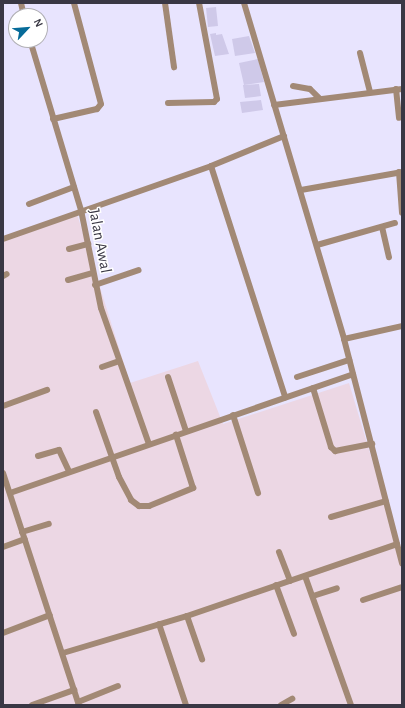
<!DOCTYPE html>
<html>
<head>
<meta charset="utf-8">
<style>
	body { margin:0 }
	#map { position:relative; width:405px; height:708px; overflow:hidden; background:#e8e4fe; font-family:"Alegreya Sans",sans-serif }
	div>[style] { position:absolute }
	[style*='--x'] { left:calc(var(--x)*1px); top:calc(var(--y)*1px); width:calc(var(--w)*1px); rotate:calc(var(--a)*1deg) }
	.industrial>* { inset:0; background:#ecd7e4 }
	.building>* { inset:0; background:#cfc9e9 }
	.minor>* { height:6px; margin:-3px; padding:0 3px; transform-origin:3px; border-radius:3px; background:#a28975 }
	span { translate:-50% -50%; white-space:nowrap; text-align:center; line-height:1.15; -webkit-text-stroke:3px #fff; paint-order:stroke }
	.street-label { font-size:16px; color:#393744 }
	.frame { position:absolute; inset:0; border:4px solid #393744; pointer-events:none }
	.north { position:absolute; left:8px; top:8px; width:40px; height:40px; box-sizing:border-box; background:#fff; border:1px solid #b0afb4; border-radius:50%; rotate:64deg; font-size:11px; font-weight:700; line-height:16px; text-align:center; color:#393744 }
	.north::after { content:''; display:block; margin:auto; width:14px; height:18px; background:#066b99; clip-path:polygon(50% 0,100% 100%,50% 72%,0 100%) }
</style>
</head>
<body>
<div id="map">
	<div class="industrial">
		<i style="clip-path:polygon(76px 211px,130px 383px,198px 361px,223px 424px,349px 383px,402px 560px,402px 705px,3px 705px,3px 240px)"></i>
	</div>
	<div class="building">
		<i style="clip-path:polygon(216px 7px,218px 26px,208px 27px,206px 8px)"></i>
		<i style="clip-path:polygon(216px 33px,216px 35px,222px 34px,229px 54px,215px 56px,210px 34px)"></i>
		<i style="clip-path:polygon(249px 36px,255px 53px,235px 56px,232px 39px)"></i>
		<i style="clip-path:polygon(258px 59px,264px 82px,244px 85px,239px 63px)"></i>
		<i style="clip-path:polygon(259px 84px,261px 96px,245px 98px,243px 85px)"></i>
		<i style="clip-path:polygon(261px 100px,263px 110px,242px 113px,240px 102px)"></i>
	</div>
	<div class="minor">
		<i style="--x:21;--y:3;--w:13;--a:77"></i>
		<i style="--x:165;--y:3;--w:65;--a:82"></i>
		<i style="--x:244;--y:3;--w:351;--a:73.4"></i>
		<i style="--x:344;--y:339;--w:232;--a:75.5"></i>
		<i style="--x:30;--y:40;--w:177;--a:73.3"></i>
		<i style="--x:81;--y:210;--w:100;--a:78.5"></i>
		<i style="--x:101;--y:308;--w:144;--a:70.6"></i>
		<i style="--x:360;--y:53;--w:40;--a:75.6"></i>
		<i style="--x:293;--y:86;--w:17;--a:10"></i>
		<i style="--x:310;--y:89;--w:13;--a:45"></i>
		<i style="--x:396;--y:89;--w:29;--a:84"></i>
		<i style="--x:168;--y:103;--w:46;--a:-1.2"></i>
		<i style="--x:214;--y:102;--w:4;--a:-45"></i>
		<i style="--x:217;--y:99;--w:98;--a:-100.6"></i>
		<i style="--x:274;--y:105;--w:129;--a:-7.1"></i>
		<i style="--x:53;--y:119;--w:45;--a:-12.8"></i>
		<i style="--x:97;--y:109;--w:6;--a:-51"></i>
		<i style="--x:101;--y:104;--w:105;--a:-105"></i>
		<i style="--x:211;--y:166;--w:243;--a:72.2"></i>
		<i style="--x:399;--y:172;--w:41;--a:85.8"></i>
		<i style="--x:301;--y:190;--w:103;--a:-10.1"></i>
		<i style="--x:29;--y:204;--w:48;--a:-20.7"></i>
		<i style="--x:382;--y:227;--w:31;--a:77"></i>
		<i style="--x:3;--y:239;--w:220;--a:-19.3"></i>
		<i style="--x:211;--y:166;--w:79;--a:-22.3"></i>
		<i style="--x:317;--y:245;--w:81;--a:-15.8"></i>
		<i style="--x:69;--y:249;--w:20;--a:-15"></i>
		<i style="--x:3;--y:276;--w:4;--a:-27"></i>
		<i style="--x:68;--y:280;--w:25;--a:-16"></i>
		<i style="--x:95;--y:285;--w:46;--a:-18.8"></i>
		<i style="--x:344;--y:339;--w:59;--a:-12.6"></i>
		<i style="--x:102;--y:367;--w:18;--a:-19"></i>
		<i style="--x:168;--y:377;--w:57;--a:71.6"></i>
		<i style="--x:297;--y:377;--w:55;--a:-18.1"></i>
		<i style="--x:313;--y:388;--w:62;--a:73"></i>
		<i style="--x:331;--y:447;--w:6;--a:45"></i>
		<i style="--x:335;--y:451;--w:38;--a:-11"></i>
		<i style="--x:3;--y:406;--w:47;--a:-20"></i>
		<i style="--x:96;--y:412;--w:69;--a:70.5"></i>
		<i style="--x:119;--y:477;--w:26;--a:62"></i>
		<i style="--x:131;--y:500;--w:10;--a:37"></i>
		<i style="--x:139;--y:506;--w:10;--a:0"></i>
		<i style="--x:149;--y:506;--w:48;--a:-22.2"></i>
		<i style="--x:193;--y:488;--w:56;--a:-107.8"></i>
		<i style="--x:233;--y:415;--w:82;--a:72.2"></i>
		<i style="--x:38;--y:456;--w:22;--a:-16"></i>
		<i style="--x:59;--y:450;--w:23;--a:65"></i>
		<i style="--x:3;--y:473;--w:244;--a:71.9"></i>
		<i style="--x:10;--y:493;--w:363;--a:-19.1"></i>
		<i style="--x:331;--y:517;--w:57;--a:-16.2"></i>
		<i style="--x:22;--y:532;--w:28;--a:-17"></i>
		<i style="--x:3;--y:547;--w:23;--a:-20"></i>
		<i style="--x:279;--y:552;--w:31;--a:69"></i>
		<i style="--x:305;--y:576;--w:137;--a:70.4"></i>
		<i style="--x:276;--y:585;--w:52;--a:69.8"></i>
		<i style="--x:313;--y:596;--w:25;--a:-18"></i>
		<i style="--x:363;--y:600;--w:41;--a:-18.4"></i>
		<i style="--x:187;--y:616;--w:46;--a:70.8"></i>
		<i style="--x:159;--y:624;--w:85;--a:71.6"></i>
		<i style="--x:3;--y:633;--w:50;--a:-21"></i>
		<i style="--x:63;--y:653;--w:129;--a:-16.6"></i>
		<i style="--x:187;--y:616;--w:222;--a:-18.9"></i>
		<i style="--x:78;--y:702;--w:43;--a:-21.8"></i>
		<i style="--x:32;--y:705;--w:45;--a:-19.7"></i>
		<i style="--x:281;--y:705;--w:13;--a:-29"></i>
	</div>
	<div class="street-label">
		<span style="left:100px;top:241px;rotate:79deg">Jalan Awal</span>
	</div>
	<div class="frame"></div>
	<div class="north">N</div>
</div>
</body>
</html>
